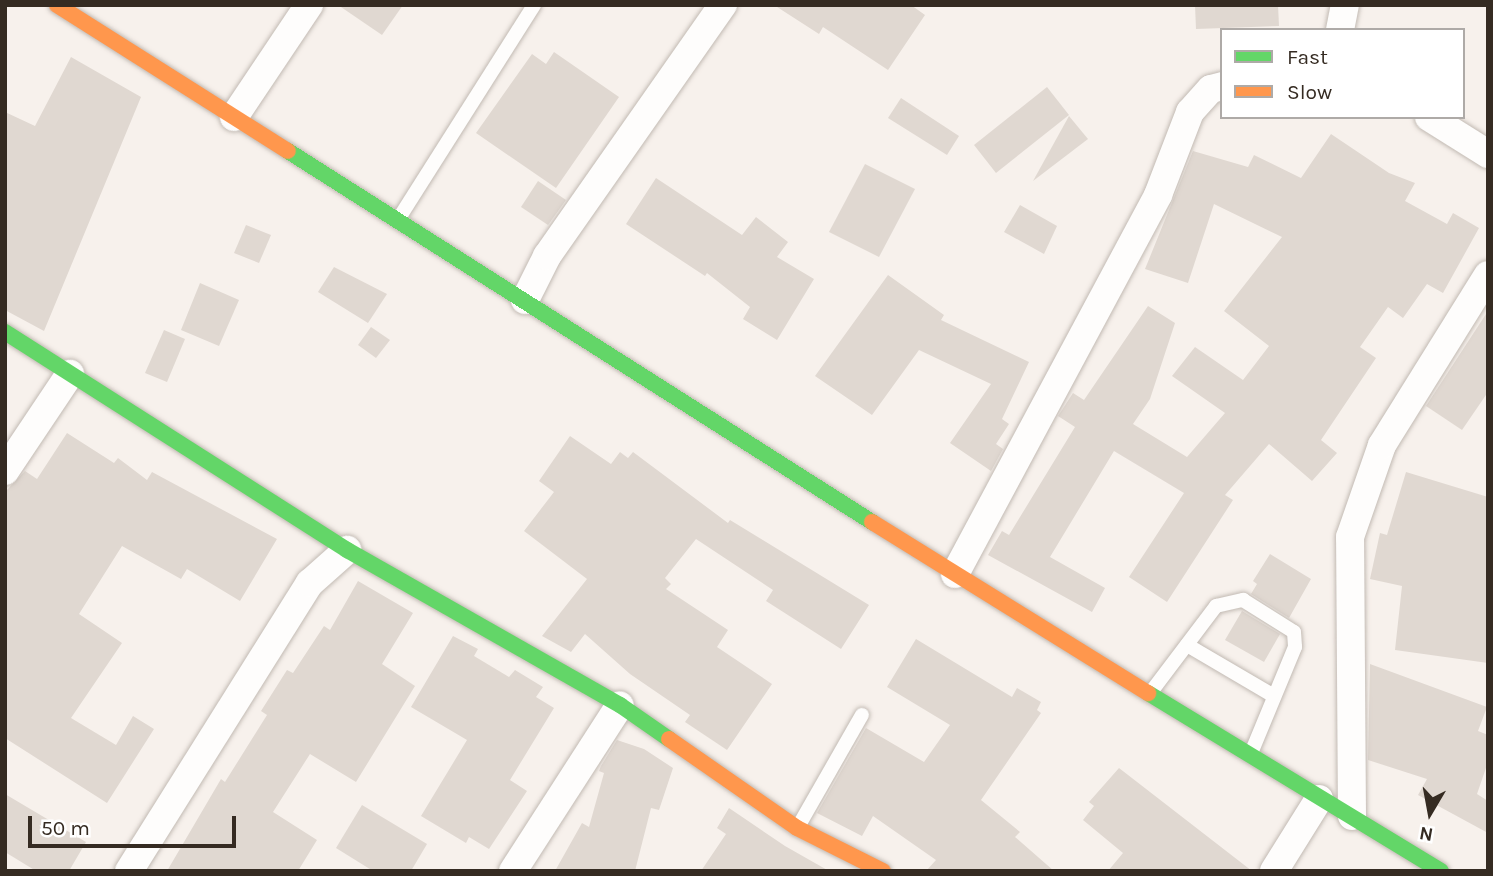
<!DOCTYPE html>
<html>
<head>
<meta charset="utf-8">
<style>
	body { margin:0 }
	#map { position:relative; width:1493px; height:876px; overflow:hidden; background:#f7f1ec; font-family:Karla,sans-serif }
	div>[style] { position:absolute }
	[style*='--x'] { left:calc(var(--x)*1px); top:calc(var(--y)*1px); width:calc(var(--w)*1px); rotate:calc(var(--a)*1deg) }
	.building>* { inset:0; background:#e0d8d1 }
	.roads { filter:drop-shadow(0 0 2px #c2bab3) drop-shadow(0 0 2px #c2bab3) }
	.lane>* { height:14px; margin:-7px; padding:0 7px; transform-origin:7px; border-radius:7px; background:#fefdfc }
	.street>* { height:28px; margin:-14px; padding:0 14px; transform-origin:14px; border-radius:14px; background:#fefdfc }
	.fast>* { height:16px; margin:-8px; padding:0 8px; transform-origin:8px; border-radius:8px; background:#63d668 }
	.slow>* { height:16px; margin:-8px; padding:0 8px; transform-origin:8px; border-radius:8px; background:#ff974d }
	span { translate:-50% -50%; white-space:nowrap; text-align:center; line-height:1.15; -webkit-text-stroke:6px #fff; paint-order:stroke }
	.frame { position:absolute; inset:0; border:7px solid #352b22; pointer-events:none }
	.legend { position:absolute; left:1220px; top:28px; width:245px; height:91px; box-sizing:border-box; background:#fff; border:2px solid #aeaaa7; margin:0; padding:9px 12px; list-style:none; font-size:21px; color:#352b22 }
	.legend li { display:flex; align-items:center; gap:14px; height:35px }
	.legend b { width:35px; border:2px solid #aeaaa7 }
	.north { position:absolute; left:1395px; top:778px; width:70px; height:70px; -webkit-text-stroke:5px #fff; paint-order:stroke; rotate:190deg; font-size:19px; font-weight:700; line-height:28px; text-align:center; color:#352b22 }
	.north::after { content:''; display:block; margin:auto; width:24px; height:32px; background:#352b22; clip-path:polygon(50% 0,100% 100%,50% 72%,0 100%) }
	.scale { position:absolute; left:28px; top:816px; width:208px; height:32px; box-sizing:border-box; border:4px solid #352b22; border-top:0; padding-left:9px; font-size:21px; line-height:24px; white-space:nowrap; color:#352b22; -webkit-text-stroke:5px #fff; paint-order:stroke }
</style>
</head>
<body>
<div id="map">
	<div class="building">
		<i style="clip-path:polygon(338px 5px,403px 5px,382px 35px)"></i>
		<i style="clip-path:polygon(774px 5px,911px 5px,925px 15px,888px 70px,823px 27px,819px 34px)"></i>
		<i style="clip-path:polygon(1195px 5px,1278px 5px,1279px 26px,1196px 29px)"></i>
		<i style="clip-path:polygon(554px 52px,619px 97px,556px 188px,476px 133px,532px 54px,546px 64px)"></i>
		<i style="clip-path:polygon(71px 57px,141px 97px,44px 331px,5px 310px,5px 112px,35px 126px)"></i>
		<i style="clip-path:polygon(1047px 87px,1069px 115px,996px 173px,974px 145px)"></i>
		<i style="clip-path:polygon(901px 98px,959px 136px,947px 155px,888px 118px)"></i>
		<i style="clip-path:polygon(1069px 116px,1088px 139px,1033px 181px)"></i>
		<i style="clip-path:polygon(1331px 134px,1389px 173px,1415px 183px,1405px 201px,1447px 224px,1453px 213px,1479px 228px,1443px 293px,1427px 284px,1403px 318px,1388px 307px,1360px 347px,1376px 358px,1321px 440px,1337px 453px,1312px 481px,1269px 444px,1225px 495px,1233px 500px,1167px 602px,1129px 577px,1184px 493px,1114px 451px,1050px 557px,1105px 588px,1092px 612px,988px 555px,1002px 531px,1009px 535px,1075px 427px,1058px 416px,1062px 410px,1073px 393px,1084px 400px,1148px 306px,1175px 323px,1150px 399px,1133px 424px,1187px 457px,1225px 413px,1172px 376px,1195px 347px,1243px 380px,1269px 346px,1224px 311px,1282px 237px,1214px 204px,1188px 283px,1145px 269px,1193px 151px,1248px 167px,1254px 155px,1301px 178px)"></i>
		<i style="clip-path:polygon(865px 164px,915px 189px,879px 257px,829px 232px)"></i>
		<i style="clip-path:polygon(656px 178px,742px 235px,756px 217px,788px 242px,777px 257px,814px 279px,777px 340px,743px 319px,750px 307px,707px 273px,705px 276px,626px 224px)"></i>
		<i style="clip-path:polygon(538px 181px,566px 200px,548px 225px,521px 207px)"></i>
		<i style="clip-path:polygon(1020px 205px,1057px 226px,1044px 254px,1004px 232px)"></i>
		<i style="clip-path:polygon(246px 225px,271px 235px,259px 263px,234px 253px)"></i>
		<i style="clip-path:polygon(334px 267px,387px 294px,368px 323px,318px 292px)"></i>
		<i style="clip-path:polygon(888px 275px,944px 315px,941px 320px,1029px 362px,1002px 419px,1009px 424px,996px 444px,1003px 449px,991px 471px,950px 443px,991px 384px,919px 350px,872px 415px,815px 376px)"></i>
		<i style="clip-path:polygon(200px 283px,239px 300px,219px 346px,181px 330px)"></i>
		<i style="clip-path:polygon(1488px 311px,1488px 392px,1462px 430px,1426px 406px)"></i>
		<i style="clip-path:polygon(371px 327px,390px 340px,376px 358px,358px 345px)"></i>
		<i style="clip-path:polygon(164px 330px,185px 339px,167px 382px,145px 373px)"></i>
		<i style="clip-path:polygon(67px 433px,114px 463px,118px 458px,147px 480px,152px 472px,277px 539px,240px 601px,187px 569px,181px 579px,122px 546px,79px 614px,122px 643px,71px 718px,116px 745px,133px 716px,154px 729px,107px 803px,5px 738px,5px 492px,25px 471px,37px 479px)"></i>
		<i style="clip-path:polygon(570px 436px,611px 464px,620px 452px,628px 458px,633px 452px,728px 523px,730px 520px,869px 605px,841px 649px,766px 601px,773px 590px,696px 539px,665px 578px,671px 584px,666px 589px,728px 630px,717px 647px,772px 684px,727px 750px,685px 722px,690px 715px,630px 674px,585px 634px,571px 652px,542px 636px,587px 579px,524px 531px,554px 492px,539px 481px)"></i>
		<i style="clip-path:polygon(1406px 472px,1488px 497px,1488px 663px,1395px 650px,1402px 586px,1370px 579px,1380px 533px,1387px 535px)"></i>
		<i style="clip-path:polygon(1270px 554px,1311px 579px,1289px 618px,1251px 594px,1257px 584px,1253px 581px)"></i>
		<i style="clip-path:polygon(358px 581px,413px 613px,382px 664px,415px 686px,356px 782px,310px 754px,273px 812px,317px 840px,298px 871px,167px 871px,221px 779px,225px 782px,267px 715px,261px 711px,287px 670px,293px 673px,324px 626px,330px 630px)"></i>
		<i style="clip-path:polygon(1242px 611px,1280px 634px,1264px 662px,1225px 640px)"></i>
		<i style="clip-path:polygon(453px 636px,478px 649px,474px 656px,509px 677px,515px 670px,543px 687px,536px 697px,554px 708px,510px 780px,527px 791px,489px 849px,469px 837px,466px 843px,421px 816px,467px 740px,411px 707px)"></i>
		<i style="clip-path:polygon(916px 639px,1012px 697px,1017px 688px,1041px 702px,1037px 710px,1041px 713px,981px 800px,1020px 832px,1015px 837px,1054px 871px,926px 871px,936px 860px,873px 816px,862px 836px,817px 813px,866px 728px,924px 762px,950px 725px,887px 687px)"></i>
		<i style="clip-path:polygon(1370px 664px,1487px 707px,1478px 731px,1488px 735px,1488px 762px,1477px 794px,1488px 801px,1488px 833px,1418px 795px,1427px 779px,1368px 760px)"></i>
		<i style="clip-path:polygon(617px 740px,644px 749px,673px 768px,659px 810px,651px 808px,635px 871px,555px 871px,582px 823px,589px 827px,604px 773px,599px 771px,601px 766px)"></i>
		<i style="clip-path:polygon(1119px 768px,1252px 871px,1108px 871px,1123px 853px,1083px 820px,1094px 806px,1089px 802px)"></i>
		<i style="clip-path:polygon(5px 794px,86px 842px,69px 871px,36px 871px,5px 852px)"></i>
		<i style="clip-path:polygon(362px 805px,427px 844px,411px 871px,373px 871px,336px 848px)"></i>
		<i style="clip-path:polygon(729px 808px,785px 846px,829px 871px,701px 871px,726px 834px,717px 828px)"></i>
	</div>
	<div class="roads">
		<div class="lane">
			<i style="--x:399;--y:218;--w:252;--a:-57.6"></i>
			<i style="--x:1187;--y:645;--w:101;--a:30.4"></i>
			<i style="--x:1151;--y:692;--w:108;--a:-52.9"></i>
			<i style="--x:1216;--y:606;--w:28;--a:-13"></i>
			<i style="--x:1243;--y:600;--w:60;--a:32.1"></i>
			<i style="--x:1294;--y:632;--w:15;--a:86"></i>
			<i style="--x:1295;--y:647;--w:115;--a:112.5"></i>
			<i style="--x:798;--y:827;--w:129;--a:-60.3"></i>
		</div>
		<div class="street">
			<i style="--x:1340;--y:30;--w:25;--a:-79"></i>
			<i style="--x:234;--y:117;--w:135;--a:-56.2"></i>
			<i style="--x:1429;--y:117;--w:70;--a:32.1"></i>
			<i style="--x:525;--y:300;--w:49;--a:-63.4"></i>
			<i style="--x:547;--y:256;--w:307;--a:-55"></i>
			<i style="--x:5;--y:471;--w:117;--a:-56.2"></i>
			<i style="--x:955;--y:574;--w:430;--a:-61.8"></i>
			<i style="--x:1158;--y:195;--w:89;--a:-68.9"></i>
			<i style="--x:1190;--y:112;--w:31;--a:-48"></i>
			<i style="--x:1211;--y:89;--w:11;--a:-15"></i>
			<i style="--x:1352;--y:816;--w:279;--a:-90.4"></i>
			<i style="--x:1350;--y:537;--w:97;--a:-70.8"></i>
			<i style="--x:1382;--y:445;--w:200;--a:-58.1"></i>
			<i style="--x:129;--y:871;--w:340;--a:-57.9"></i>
			<i style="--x:310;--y:583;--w:50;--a:-41.7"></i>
			<i style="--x:513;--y:871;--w:197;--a:-57.2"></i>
			<i style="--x:1274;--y:871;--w:85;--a:-58"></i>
		</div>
		<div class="fast">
			<i style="--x:288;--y:151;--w:692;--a:32.43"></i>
			<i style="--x:5;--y:332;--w:406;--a:32.5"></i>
			<i style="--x:347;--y:550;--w:314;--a:29.6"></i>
			<i style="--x:620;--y:705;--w:60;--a:34.8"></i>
			<i style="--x:1148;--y:693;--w:343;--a:31.3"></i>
		</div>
		<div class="slow">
			<i style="--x:57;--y:5;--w:273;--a:32.3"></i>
			<i style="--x:872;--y:522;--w:325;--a:31.8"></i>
			<i style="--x:669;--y:739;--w:156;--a:34.8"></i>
			<i style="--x:797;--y:828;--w:96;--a:26.6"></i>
		</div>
	</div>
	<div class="frame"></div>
	<ul class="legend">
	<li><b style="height:9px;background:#63d668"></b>Fast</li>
	<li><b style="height:9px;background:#ff974d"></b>Slow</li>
	</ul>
	<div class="north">N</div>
	<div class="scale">50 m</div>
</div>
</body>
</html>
